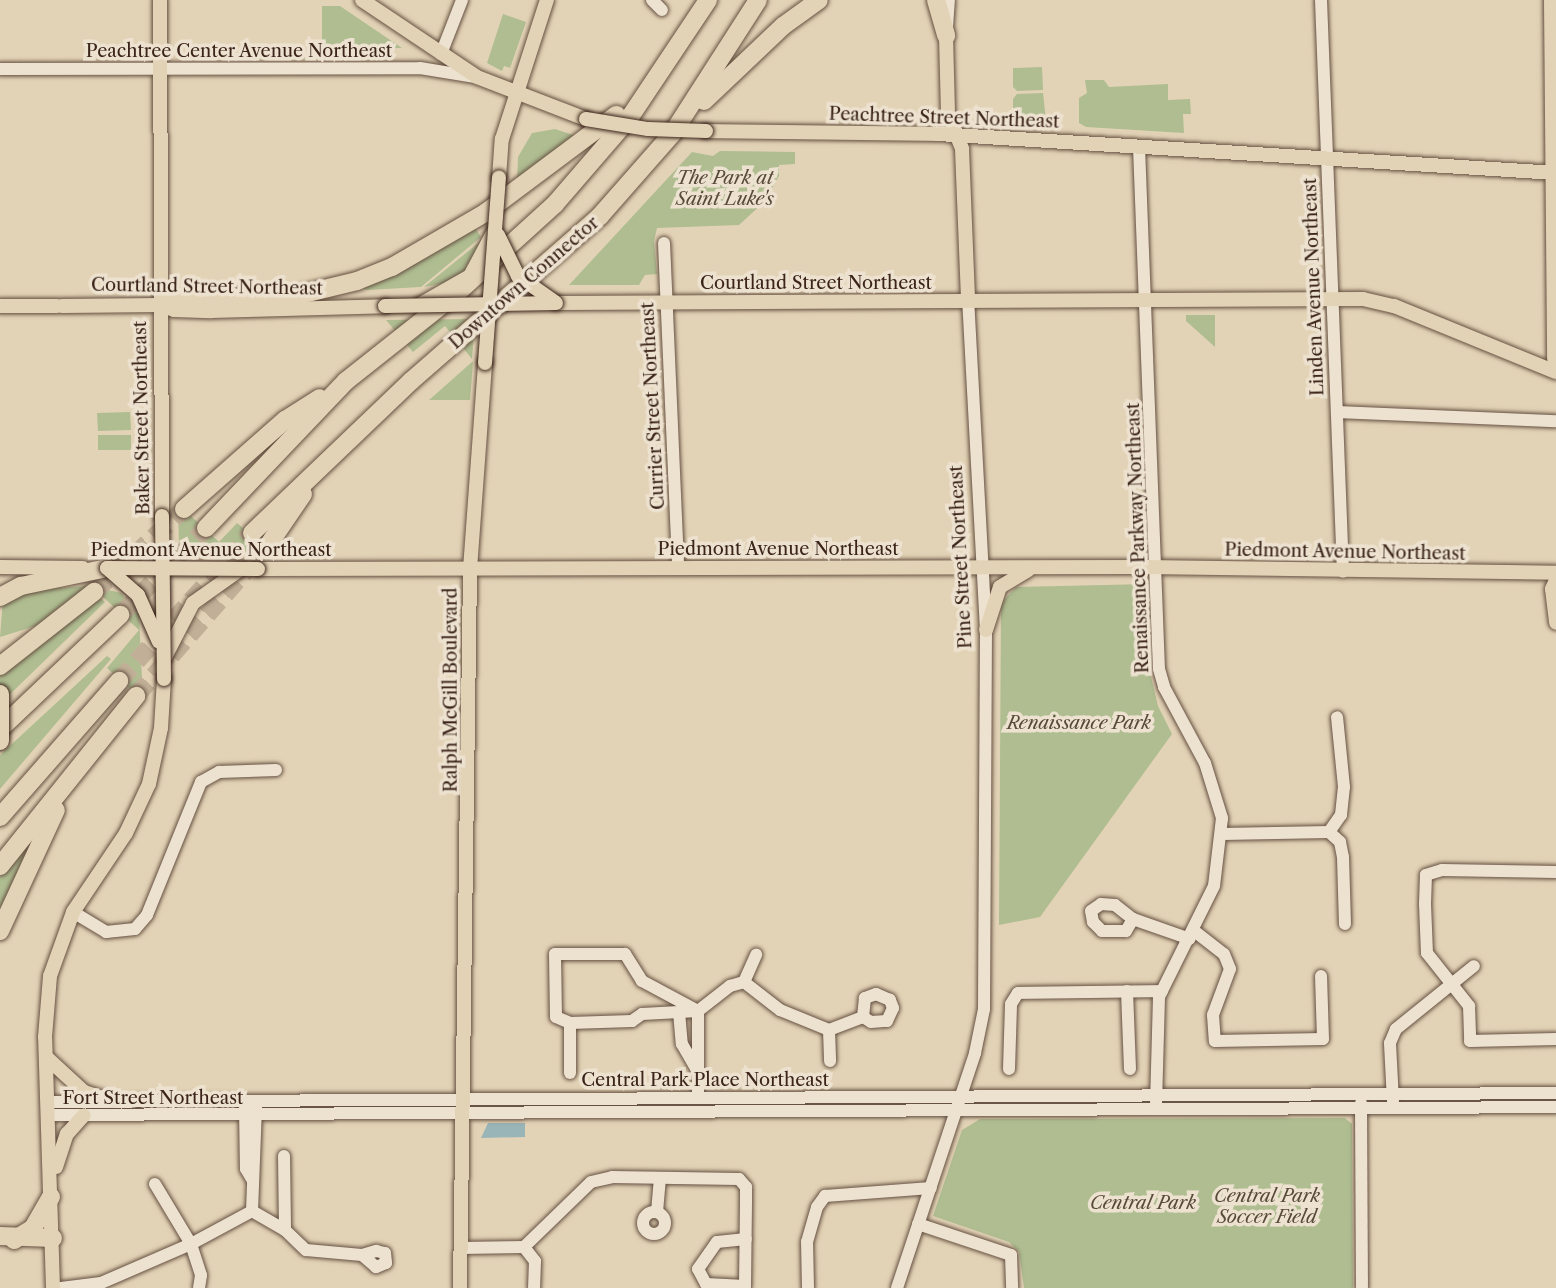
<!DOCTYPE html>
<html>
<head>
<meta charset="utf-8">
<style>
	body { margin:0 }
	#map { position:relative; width:1556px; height:1288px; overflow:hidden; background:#e3d3b6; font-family:"Libre Caslon Text",serif }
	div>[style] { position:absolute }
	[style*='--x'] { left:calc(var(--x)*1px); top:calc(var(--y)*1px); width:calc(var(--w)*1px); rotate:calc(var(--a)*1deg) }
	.green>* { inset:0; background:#afbd91 }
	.water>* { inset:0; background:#99b5b8 }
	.highway-tunnel>* { height:18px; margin-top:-9px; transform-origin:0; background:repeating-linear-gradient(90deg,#c1b097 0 18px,transparent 0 27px) }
	.roads { filter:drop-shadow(0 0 2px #655041) drop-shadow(0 0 2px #655041) }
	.minor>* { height:12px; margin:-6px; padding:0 6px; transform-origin:6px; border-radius:6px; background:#ede2d0 }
	.minor>.ring { margin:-6px; padding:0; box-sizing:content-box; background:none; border:12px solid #ede2d0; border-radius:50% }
	.major>* { height:14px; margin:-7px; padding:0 7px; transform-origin:7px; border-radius:7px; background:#e3d3b6 }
	.highway>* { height:18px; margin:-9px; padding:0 9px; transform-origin:9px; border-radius:9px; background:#e3d3b6 }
	.bridges { filter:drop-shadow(0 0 2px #3b241a) drop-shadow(0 0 2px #3b241a) }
	.major-bridge>* { height:14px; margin:-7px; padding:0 7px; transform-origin:7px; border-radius:7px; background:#e3d3b6 }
	.highway-bridge>* { height:18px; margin:-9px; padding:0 9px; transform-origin:9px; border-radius:9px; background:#e3d3b6 }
	span { translate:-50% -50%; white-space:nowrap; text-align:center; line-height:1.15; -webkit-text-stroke:7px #ede2d0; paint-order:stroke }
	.street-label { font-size:18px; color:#3b241a }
	.park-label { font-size:18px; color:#584a38; font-style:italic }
</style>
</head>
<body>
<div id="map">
	<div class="green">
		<i style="clip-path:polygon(322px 6px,340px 6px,402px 48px,322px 49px)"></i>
		<i style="clip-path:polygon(503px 14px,526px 22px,510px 68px,504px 66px,502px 71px,487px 63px)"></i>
		<i style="clip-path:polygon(1042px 67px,1043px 90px,1017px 91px,1013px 87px,1013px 68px)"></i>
		<i style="clip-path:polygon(1085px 80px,1104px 80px,1109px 87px,1168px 84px,1168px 100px,1190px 99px,1191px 114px,1183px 114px,1184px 133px,1086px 127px,1079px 123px,1079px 98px,1087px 93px)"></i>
		<i style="clip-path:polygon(1043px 93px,1046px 121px,1013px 119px,1013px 99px,1017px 94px)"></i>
		<i style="clip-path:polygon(555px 129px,576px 136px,517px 182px,518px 157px,532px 133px)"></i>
		<i style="clip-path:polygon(720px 151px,795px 152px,795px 164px,779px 165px,779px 176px,764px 202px,739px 225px,657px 228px,654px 241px,657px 274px,645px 275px,639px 285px,569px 285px,692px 152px,713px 156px)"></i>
		<i style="clip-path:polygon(475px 228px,481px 237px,421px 287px,367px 290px,359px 286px,416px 263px)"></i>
		<i style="clip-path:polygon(482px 240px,465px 271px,445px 283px,424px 287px)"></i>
		<i style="clip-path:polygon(1186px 315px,1215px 315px,1215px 347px,1186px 321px)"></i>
		<i style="clip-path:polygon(475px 319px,472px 359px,445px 326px,413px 352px,386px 320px)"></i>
		<i style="clip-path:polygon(473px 362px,470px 400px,429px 400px,472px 362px)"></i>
		<i style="clip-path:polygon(130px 412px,131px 430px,98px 431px,97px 413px)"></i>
		<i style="clip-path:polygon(98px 435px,131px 435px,131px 450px,98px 450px)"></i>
		<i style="clip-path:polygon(178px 504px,219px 542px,237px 523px,272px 553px,179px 552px)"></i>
		<i style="clip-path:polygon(1147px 584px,1150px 672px,1158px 706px,1172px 734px,1040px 917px,999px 925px,1001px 603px,1016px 587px)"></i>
		<i style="clip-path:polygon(88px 586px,42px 624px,0 637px,3px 599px,43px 589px)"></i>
		<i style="clip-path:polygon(91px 586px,121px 593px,139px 615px,143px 700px,107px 668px,139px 630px)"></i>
		<i style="clip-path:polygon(98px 596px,105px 602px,0 704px,0 674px)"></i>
		<i style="clip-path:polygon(107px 656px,111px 659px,0 789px,0 755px)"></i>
		<i style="clip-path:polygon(32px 834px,36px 836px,0 909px,0 877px)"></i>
		<i style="clip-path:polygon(1345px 1118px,1352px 1124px,1353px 1288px,1024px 1288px,1019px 1252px,1009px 1242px,933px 1216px,962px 1130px,980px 1119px)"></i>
	</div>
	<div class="water">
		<i style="clip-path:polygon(488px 1123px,525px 1123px,525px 1137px,481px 1138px)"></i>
	</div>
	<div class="highway-tunnel">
		<i style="--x:94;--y:592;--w:122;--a:-42.7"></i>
		<i style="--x:120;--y:615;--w:122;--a:-45.3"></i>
		<i style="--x:119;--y:681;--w:199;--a:-48.1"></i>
		<i style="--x:136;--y:696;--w:198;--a:-48.7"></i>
	</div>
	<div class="roads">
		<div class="minor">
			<i style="--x:652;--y:0;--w:14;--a:45"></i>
			<i style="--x:1321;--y:0;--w:572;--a:87.8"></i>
			<i style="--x:947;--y:27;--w:27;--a:-86"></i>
			<i style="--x:441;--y:54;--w:58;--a:-68.7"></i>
			<i style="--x:0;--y:69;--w:420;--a:-0.1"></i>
			<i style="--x:420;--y:68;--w:56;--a:9.3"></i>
			<i style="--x:1139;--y:147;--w:522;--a:87.81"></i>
			<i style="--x:1159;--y:669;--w:19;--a:74"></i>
			<i style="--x:1164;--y:687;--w:86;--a:61.7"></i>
			<i style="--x:1205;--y:763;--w:58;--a:72.8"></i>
			<i style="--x:1222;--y:818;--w:68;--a:96.7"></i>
			<i style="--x:1214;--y:886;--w:124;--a:116.4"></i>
			<i style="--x:1159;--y:997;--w:106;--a:91.6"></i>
			<i style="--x:664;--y:243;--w:326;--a:87.5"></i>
			<i style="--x:1337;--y:412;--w:219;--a:2.4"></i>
			<i style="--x:1329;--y:832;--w:15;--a:42"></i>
			<i style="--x:1340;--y:842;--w:15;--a:79"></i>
			<i style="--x:1343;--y:857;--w:67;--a:88.3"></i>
			<i style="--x:1222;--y:834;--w:107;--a:-1.1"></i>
			<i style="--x:1329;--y:832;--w:21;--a:-55"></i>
			<i style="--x:1341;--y:815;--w:28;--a:-84"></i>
			<i style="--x:1344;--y:787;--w:70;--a:-95.7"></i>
			<i style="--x:1556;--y:872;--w:114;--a:-179"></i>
			<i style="--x:1442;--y:870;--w:17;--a:163"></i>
			<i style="--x:1426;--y:875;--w:29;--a:92"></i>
			<i style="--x:1425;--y:904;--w:49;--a:87.7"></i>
			<i style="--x:1427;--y:953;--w:68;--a:51.6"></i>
			<i style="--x:1469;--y:1006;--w:35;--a:88"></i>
			<i style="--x:1470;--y:1041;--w:86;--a:-1.3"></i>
			<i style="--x:73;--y:912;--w:39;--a:31"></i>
			<i style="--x:106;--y:932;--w:29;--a:-6"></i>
			<i style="--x:135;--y:929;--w:18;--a:-49"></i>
			<i style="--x:147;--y:915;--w:144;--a:-67.9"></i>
			<i style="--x:201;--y:782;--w:21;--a:-29"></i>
			<i style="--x:219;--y:772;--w:57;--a:-2"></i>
			<i style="--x:1133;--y:919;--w:14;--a:120"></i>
			<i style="--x:1126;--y:931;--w:24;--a:180"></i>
			<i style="--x:1102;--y:931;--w:13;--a:-135"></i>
			<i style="--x:1093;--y:922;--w:11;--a:-100"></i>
			<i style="--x:1091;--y:911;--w:12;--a:-35"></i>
			<i style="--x:1101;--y:904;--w:14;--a:4"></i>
			<i style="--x:1115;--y:905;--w:23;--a:38"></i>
			<i style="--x:1133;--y:919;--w:60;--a:19.3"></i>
			<i style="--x:1193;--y:930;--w:39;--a:38"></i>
			<i style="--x:1224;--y:954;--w:16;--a:68"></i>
			<i style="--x:1230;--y:969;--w:49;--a:110.3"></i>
			<i style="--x:1213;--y:1015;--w:26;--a:86"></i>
			<i style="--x:1215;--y:1041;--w:108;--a:-1.1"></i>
			<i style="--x:1323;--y:1039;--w:63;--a:-91.8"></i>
			<i style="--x:744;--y:982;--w:30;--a:-66"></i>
			<i style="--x:1127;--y:991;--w:78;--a:87.8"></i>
			<i style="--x:698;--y:1011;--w:64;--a:-151.8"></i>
			<i style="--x:642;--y:981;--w:32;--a:-122"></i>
			<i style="--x:625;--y:954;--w:70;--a:180"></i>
			<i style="--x:555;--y:954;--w:63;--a:89.1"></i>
			<i style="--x:556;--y:1017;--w:15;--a:23"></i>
			<i style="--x:570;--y:1023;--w:62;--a:-1.8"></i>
			<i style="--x:632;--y:1021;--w:12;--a:-35"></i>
			<i style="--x:642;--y:1014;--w:56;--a:-3.1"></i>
			<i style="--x:698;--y:1011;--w:41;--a:-38"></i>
			<i style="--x:730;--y:986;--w:15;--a:-16"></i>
			<i style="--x:744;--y:982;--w:46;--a:37.9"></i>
			<i style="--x:780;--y:1010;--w:53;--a:22.2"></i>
			<i style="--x:829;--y:1030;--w:36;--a:-21"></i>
			<i style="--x:863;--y:1017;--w:9;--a:32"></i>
			<i style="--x:871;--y:1022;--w:16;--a:-4"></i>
			<i style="--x:887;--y:1021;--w:14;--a:-65"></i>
			<i style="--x:893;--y:1008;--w:9;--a:-111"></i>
			<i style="--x:890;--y:1000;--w:15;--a:-157"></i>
			<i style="--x:876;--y:994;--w:12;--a:160"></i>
			<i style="--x:865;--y:998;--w:19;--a:96"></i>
			<i style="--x:679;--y:1012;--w:32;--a:85"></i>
			<i style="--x:682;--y:1044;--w:34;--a:60"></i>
			<i style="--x:570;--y:1023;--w:50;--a:90"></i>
			<i style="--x:829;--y:1030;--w:31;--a:88"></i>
			<i style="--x:1009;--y:1069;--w:65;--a:-88.2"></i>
			<i style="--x:1011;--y:1004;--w:13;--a:-58"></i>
			<i style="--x:1018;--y:993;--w:144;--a:-0.8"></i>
			<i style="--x:698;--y:1097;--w:86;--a:-90"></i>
			<i style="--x:1393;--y:1101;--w:58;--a:-93"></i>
			<i style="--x:1390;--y:1043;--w:15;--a:-67"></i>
			<i style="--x:1396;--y:1029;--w:100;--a:-38.9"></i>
			<i style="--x:48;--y:1102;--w:1508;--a:-0.34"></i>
			<i style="--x:1361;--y:1103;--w:185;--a:89.7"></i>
			<i style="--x:256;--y:1107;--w:104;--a:92.2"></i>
			<i style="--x:252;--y:1211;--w:38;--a:30"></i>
			<i style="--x:245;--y:1108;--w:61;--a:89.1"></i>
			<i style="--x:246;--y:1169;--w:12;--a:59"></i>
			<i style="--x:49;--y:1115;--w:1507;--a:-0.3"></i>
			<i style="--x:284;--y:1156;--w:74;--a:89.2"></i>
			<i style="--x:285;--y:1230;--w:29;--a:44"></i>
			<i style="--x:306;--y:1250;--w:56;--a:5.1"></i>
			<i style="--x:362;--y:1255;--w:15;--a:-16"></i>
			<i style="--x:376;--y:1251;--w:9;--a:13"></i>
			<i style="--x:385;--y:1253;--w:10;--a:84"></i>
			<i style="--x:386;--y:1263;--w:11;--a:158"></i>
			<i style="--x:376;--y:1267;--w:18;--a:-139"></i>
			<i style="--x:657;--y:1212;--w:34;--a:-85"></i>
			<i class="ring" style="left:643px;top:1212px;width:10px;height:10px"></i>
			<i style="--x:918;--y:1224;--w:98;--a:18.4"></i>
			<i style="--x:1011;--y:1255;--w:33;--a:88"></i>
			<i style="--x:524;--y:1247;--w:18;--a:52"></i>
			<i style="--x:535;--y:1261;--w:27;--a:92"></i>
			<i style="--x:461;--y:1248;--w:63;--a:-0.9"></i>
			<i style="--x:524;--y:1247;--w:93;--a:-44.1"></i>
			<i style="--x:591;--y:1182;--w:22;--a:-13"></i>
			<i style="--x:612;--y:1177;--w:127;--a:0.9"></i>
			<i style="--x:739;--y:1179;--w:11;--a:49"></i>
			<i style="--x:746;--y:1187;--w:16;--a:90"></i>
			<i style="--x:746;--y:1203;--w:83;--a:90.7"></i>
			<i style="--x:745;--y:1286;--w:39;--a:-177"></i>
			<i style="--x:706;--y:1284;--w:17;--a:-118"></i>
			<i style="--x:698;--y:1269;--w:33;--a:-55"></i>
			<i style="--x:717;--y:1242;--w:29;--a:-6"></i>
			<i style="--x:61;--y:1288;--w:40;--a:-7.1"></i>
			<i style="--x:101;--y:1283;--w:98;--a:-23.4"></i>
			<i style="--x:191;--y:1244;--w:70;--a:-121"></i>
			<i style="--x:199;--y:1288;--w:13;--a:-81"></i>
			<i style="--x:201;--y:1275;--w:33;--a:-108"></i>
			<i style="--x:191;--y:1244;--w:69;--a:-28.4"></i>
			<i style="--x:808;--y:1288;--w:46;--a:-91.2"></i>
			<i style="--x:807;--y:1242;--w:36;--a:-74"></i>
			<i style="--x:817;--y:1207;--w:14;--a:-54"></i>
			<i style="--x:825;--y:1196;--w:106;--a:-4.3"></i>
			<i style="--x:897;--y:1288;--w:248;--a:-71.6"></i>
			<i style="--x:975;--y:1053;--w:45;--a:-78.4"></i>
			<i style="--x:984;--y:1009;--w:379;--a:-89.7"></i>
			<i style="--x:986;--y:630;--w:329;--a:-93.1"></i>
		</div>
		<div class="major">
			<i style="--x:160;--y:0;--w:516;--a:89.78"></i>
			<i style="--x:362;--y:0;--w:138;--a:33.8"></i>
			<i style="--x:477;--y:77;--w:117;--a:21.1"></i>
			<i style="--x:946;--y:36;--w:78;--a:88.5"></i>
			<i style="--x:948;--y:114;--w:38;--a:68"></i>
			<i style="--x:962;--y:149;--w:152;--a:87.7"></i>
			<i style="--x:706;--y:131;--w:232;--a:0.7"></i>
			<i style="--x:938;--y:134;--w:619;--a:3.61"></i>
			<i style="--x:499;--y:178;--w:39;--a:-86"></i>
			<i style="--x:502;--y:139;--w:146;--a:-72.1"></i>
			<i style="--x:556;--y:303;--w:807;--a:-0.28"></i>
			<i style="--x:1363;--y:299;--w:32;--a:13"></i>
			<i style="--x:1394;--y:306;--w:175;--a:22.2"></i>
			<i style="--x:419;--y:305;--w:59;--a:-29.6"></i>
			<i style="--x:470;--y:276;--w:51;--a:-61.9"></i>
			<i style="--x:0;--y:306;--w:57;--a:0"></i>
			<i style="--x:62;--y:306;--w:99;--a:-0.6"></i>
			<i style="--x:161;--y:305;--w:14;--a:21"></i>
			<i style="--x:174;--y:310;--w:37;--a:2"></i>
			<i style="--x:211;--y:311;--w:174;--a:-1.6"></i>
			<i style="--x:0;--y:567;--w:83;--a:0.7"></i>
			<i style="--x:258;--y:569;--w:888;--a:-0.13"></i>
			<i style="--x:1146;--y:567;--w:410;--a:0.8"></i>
			<i style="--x:1556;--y:580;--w:10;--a:114"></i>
			<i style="--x:1552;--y:589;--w:34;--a:83"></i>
			<i style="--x:986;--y:630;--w:45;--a:-72"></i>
			<i style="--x:1000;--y:587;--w:33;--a:-31"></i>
			<i style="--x:164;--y:659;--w:63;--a:-62.6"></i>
			<i style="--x:193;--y:603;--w:59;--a:-35.3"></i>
			<i style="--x:46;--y:1057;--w:52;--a:42.6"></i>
			<i style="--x:84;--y:1092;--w:28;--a:18"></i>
			<i style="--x:56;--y:1167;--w:35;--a:-72"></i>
			<i style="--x:67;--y:1134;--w:25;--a:-48"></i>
			<i style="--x:53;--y:1288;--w:251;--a:-91.8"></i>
			<i style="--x:45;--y:1037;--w:61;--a:-85.3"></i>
			<i style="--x:50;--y:976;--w:68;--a:-70.2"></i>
			<i style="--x:73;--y:912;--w:95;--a:-56.1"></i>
			<i style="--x:126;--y:833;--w:54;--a:-64.9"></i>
			<i style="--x:149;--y:784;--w:57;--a:-77.9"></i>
			<i style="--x:161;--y:728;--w:49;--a:-86.5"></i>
			<i style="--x:460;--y:1288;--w:719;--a:-89.2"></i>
			<i style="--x:470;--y:569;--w:207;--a:-85.8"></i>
		</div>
		<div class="highway">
			<i style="--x:936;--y:0;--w:37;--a:74"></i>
			<i style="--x:1553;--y:0;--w:359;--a:89.5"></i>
			<i style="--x:704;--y:101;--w:109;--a:-43.5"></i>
			<i style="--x:783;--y:26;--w:44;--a:-35.8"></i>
			<i style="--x:161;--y:305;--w:15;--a:-23"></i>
			<i style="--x:175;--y:299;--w:120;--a:-1.4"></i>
			<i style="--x:295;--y:296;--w:64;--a:-13.6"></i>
			<i style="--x:357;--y:281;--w:38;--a:-22"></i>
			<i style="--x:392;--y:267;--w:108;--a:-30.1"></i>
			<i style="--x:485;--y:213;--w:164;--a:-36.8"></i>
			<i style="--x:184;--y:509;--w:135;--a:-41.4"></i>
			<i style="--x:285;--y:420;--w:41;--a:-32.2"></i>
			<i style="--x:206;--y:528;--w:203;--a:-46.4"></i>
			<i style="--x:346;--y:381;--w:142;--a:-38.4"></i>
			<i style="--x:457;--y:293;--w:132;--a:-42.2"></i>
			<i style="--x:555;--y:204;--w:115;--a:-49.2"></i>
			<i style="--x:630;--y:117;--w:141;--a:-56.3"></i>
			<i style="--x:252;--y:533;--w:220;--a:-43.7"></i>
			<i style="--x:411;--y:381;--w:251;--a:-41.1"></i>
			<i style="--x:600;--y:216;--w:109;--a:-48.7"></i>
			<i style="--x:672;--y:134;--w:159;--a:-57.3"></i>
			<i style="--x:267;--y:547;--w:64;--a:-55.8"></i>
			<i style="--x:0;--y:597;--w:24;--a:-28"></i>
			<i style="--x:21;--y:586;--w:88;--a:-11.8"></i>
			<i style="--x:0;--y:666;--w:120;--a:-38.2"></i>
			<i style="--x:0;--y:729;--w:166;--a:-43.5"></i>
			<i style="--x:0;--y:817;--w:181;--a:-48.8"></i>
			<i style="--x:0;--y:866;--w:218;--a:-51.3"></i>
			<i style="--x:0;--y:931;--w:133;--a:-65.2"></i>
			<i style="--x:0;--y:1236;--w:53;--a:2.2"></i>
			<i style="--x:14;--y:1240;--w:22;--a:-32"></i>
			<i style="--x:33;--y:1228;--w:36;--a:-60"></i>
		</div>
	</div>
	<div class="bridges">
		<div class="major-bridge">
			<i style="--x:586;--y:119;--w:63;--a:9.2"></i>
			<i style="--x:648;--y:129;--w:58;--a:2"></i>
			<i style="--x:498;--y:235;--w:46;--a:64"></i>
			<i style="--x:518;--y:276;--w:45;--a:35.1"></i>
			<i style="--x:385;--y:306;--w:171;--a:-1"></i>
			<i style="--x:485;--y:363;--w:186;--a:-85.7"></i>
			<i style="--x:162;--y:516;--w:163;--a:89.3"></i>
			<i style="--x:107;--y:568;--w:151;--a:0.4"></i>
			<i style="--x:107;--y:568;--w:41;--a:41.1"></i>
			<i style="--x:138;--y:595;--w:51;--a:65.9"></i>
		</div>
		<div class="highway-bridge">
			<i style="--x:0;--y:694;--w:47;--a:90"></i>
		</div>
	</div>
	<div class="street-label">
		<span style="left:239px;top:51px">Peachtree Center Avenue Northeast</span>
		<span style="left:944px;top:118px;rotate:2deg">Peachtree Street Northeast</span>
		<span style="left:524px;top:283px;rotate:-41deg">Downtown Connector</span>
		<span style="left:816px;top:283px">Courtland Street Northeast</span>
		<span style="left:207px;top:287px;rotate:1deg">Courtland Street Northeast</span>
		<span style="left:1314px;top:287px;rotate:-92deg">Linden Avenue Northeast</span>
		<span style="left:653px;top:406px;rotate:-93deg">Currier Street Northeast</span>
		<span style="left:142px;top:418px;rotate:-91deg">Baker Street Northeast</span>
		<span style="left:1138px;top:538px;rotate:-92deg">Renaissance Parkway Northeast</span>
		<span style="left:778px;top:549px">Piedmont Avenue Northeast</span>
		<span style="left:211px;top:550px">Piedmont Avenue Northeast</span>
		<span style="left:1345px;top:552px;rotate:1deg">Piedmont Avenue Northeast</span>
		<span style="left:961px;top:557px;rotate:-93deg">Pine Street Northeast</span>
		<span style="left:451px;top:690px;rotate:-90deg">Ralph McGill Boulevard</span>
		<span style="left:705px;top:1080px">Central Park Place Northeast</span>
		<span style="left:153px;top:1098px">Fort Street Northeast</span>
	</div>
	<div class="park-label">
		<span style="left:725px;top:189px">The Park at<br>Saint Luke's</span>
		<span style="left:1079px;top:723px">Renaissance Park</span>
		<span style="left:1267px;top:1207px">Central Park<br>Soccer Field</span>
		<span style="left:1143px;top:1203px">Central Park</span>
	</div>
</div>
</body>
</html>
